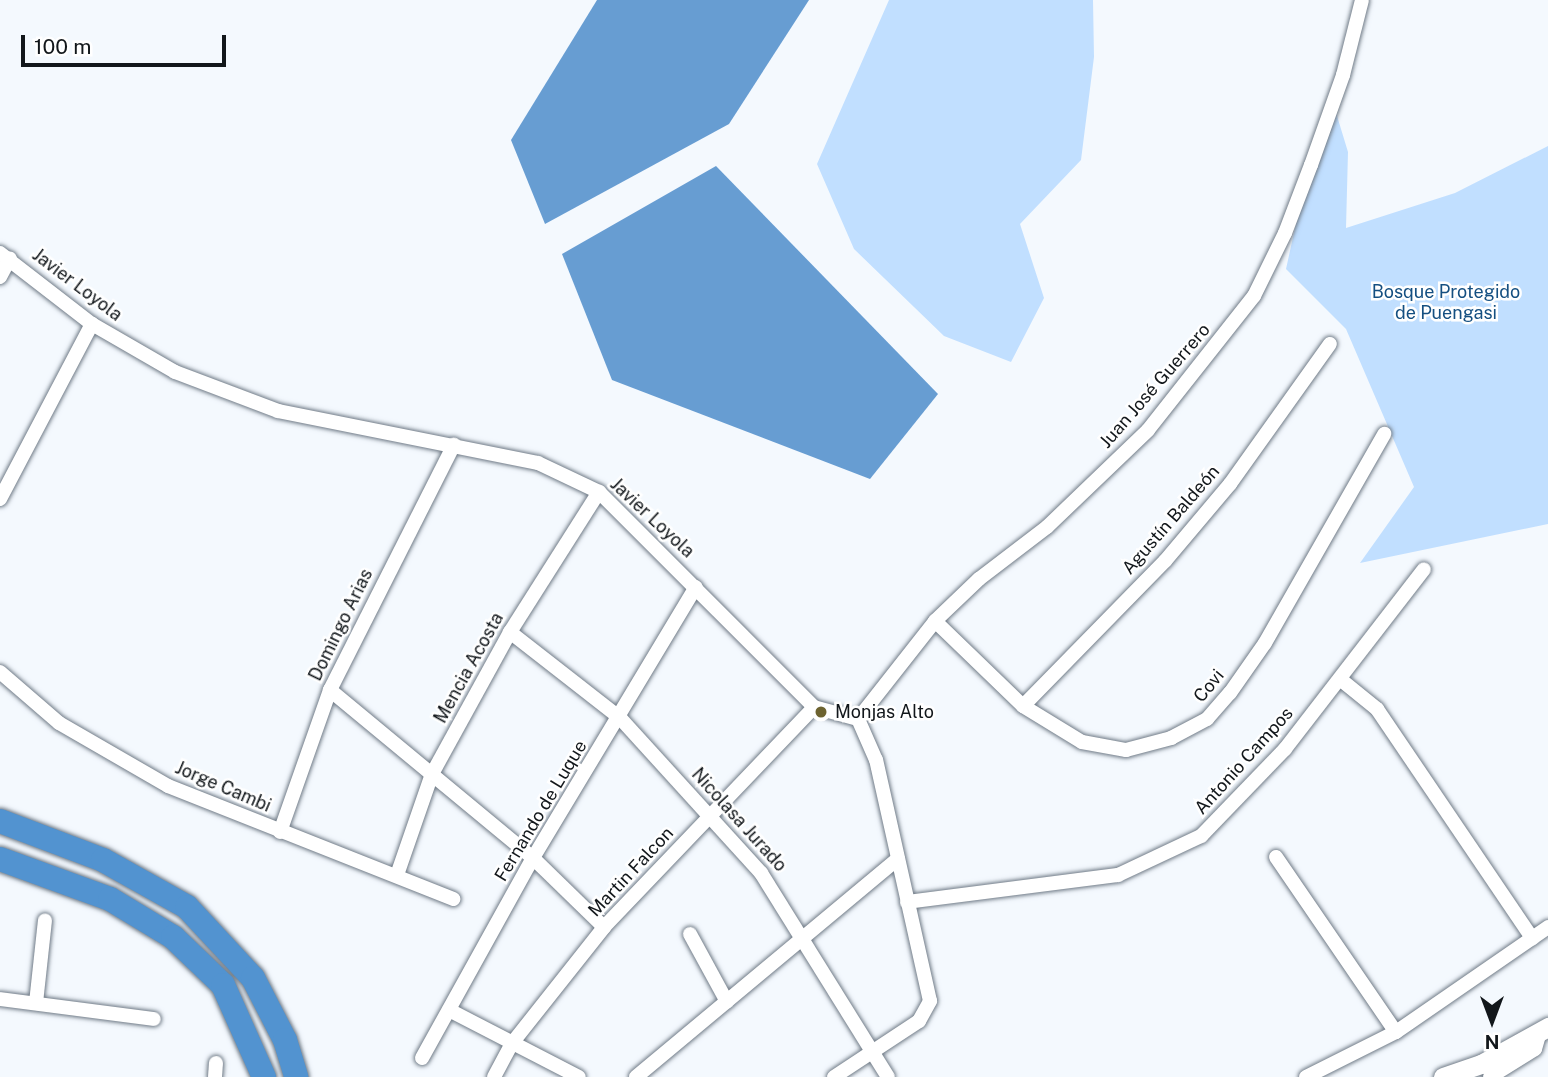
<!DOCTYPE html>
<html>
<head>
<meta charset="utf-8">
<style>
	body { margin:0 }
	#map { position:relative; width:1548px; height:1077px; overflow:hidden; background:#f4f9fe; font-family:"Public Sans",sans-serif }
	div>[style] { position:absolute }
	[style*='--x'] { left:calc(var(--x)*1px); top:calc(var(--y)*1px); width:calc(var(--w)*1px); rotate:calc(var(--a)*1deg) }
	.green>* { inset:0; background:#c1dfff }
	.water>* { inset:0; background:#679dd2 }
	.roads { filter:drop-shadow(0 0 2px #707b87) drop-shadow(0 0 2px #707b87) }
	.street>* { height:14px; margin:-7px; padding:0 7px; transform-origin:7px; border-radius:7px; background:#fff }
	.secondary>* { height:19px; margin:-9.5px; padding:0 9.5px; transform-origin:9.5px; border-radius:9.5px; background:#fff }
	.highway>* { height:24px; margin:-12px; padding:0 12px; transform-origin:12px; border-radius:12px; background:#5293d0 }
	.dots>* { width:19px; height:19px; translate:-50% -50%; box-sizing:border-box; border:4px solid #fff; border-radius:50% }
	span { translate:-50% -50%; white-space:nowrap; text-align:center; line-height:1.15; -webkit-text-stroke:5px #fff; paint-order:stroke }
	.street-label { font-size:18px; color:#12171b }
	.park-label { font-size:18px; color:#144f81 }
	.poi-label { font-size:18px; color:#12171b }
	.left { translate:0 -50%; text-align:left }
	.north { position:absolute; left:1457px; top:986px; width:70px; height:70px; -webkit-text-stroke:5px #fff; paint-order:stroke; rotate:180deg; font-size:19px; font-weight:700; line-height:28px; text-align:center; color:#12171b }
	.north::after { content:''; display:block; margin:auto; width:24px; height:32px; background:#12171b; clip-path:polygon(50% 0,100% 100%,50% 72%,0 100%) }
	.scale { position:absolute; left:21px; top:35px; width:205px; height:32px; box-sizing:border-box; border:4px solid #12171b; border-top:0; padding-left:9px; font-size:21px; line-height:24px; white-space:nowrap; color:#12171b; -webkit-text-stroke:5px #fff; paint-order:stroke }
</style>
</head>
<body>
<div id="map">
	<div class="green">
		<i style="clip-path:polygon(889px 0,1093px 0,1094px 57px,1081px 160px,1020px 224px,1044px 298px,1011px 362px,944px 336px,854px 249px,817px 164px)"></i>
		<i style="clip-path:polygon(1334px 106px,1348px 152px,1346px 228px,1455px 193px,1548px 146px,1548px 524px,1360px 563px,1414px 487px,1346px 329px,1286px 269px,1301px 201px)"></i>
	</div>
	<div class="water">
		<i style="clip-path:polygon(597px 0,809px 0,729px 124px,545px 224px,511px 140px)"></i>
		<i style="clip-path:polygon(716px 166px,938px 394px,870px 479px,612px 380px,562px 254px)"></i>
	</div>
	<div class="roads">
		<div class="street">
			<i style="--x:0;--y:253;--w:116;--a:37.7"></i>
			<i style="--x:92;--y:324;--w:96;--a:30"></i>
			<i style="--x:175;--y:372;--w:110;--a:20.7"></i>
			<i style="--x:278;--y:411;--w:265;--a:11.3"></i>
			<i style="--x:538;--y:463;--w:68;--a:25.4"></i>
			<i style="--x:599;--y:492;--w:304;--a:45"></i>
			<i style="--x:814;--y:707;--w:46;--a:15.3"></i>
			<i style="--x:0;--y:277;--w:21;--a:-62"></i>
			<i style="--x:0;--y:499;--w:198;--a:-62.3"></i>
			<i style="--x:935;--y:621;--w:122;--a:44"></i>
			<i style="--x:1023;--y:706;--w:69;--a:31.4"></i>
			<i style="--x:1082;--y:742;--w:45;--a:10.3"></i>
			<i style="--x:1126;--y:750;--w:47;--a:-14.9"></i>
			<i style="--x:1171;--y:738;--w:41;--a:-27.8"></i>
			<i style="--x:1207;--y:719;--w:35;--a:-49"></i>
			<i style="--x:1230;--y:693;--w:61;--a:-55"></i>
			<i style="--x:1265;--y:643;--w:241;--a:-60.3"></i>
			<i style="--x:510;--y:632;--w:140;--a:38"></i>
			<i style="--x:620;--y:718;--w:210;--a:47.7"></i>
			<i style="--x:761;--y:873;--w:240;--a:58.1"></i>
			<i style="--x:0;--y:672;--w:78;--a:40.8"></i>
			<i style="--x:59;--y:723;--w:126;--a:30"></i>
			<i style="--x:168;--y:786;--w:307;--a:21.6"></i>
			<i style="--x:1340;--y:679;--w:48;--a:39"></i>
			<i style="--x:1377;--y:709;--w:277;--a:55.9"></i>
			<i style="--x:330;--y:690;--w:264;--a:39.6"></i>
			<i style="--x:533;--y:858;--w:99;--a:44.2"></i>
			<i style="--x:1023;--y:706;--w:203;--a:-45.6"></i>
			<i style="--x:1165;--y:561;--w:101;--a:-49.8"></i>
			<i style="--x:1230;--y:484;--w:172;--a:-54.5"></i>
			<i style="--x:858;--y:719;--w:125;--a:-51.8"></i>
			<i style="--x:935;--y:621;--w:61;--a:-43.7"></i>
			<i style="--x:979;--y:579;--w:86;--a:-37.4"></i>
			<i style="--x:1047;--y:527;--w:140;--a:-43.8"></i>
			<i style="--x:1148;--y:430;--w:171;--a:-51.7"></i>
			<i style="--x:1254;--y:296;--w:70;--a:-63.8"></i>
			<i style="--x:1285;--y:233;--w:73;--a:-69.1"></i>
			<i style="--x:1311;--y:165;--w:96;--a:-70.4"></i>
			<i style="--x:1343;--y:75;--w:77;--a:-75.8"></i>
			<i style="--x:280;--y:832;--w:151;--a:-70.6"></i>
			<i style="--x:330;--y:690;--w:275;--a:-63.2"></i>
			<i style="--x:1276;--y:857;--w:212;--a:55.6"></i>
			<i style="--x:397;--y:875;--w:107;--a:-70.9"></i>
			<i style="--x:432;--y:774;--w:162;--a:-61.2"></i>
			<i style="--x:510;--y:632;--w:166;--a:-57.6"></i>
			<i style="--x:907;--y:902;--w:213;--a:-7.3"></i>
			<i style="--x:1118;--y:875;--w:92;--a:-25.2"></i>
			<i style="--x:1201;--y:836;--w:121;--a:-46"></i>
			<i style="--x:1285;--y:749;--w:227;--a:-52.3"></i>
			<i style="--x:690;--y:934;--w:77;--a:61.4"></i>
			<i style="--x:0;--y:999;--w:155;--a:7.4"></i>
			<i style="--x:36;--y:1003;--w:83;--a:-83.8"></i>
			<i style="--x:449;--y:1010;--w:146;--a:27.3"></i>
			<i style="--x:422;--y:1058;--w:229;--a:-61"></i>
			<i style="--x:533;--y:858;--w:316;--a:-59"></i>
			<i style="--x:215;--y:1077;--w:14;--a:-86"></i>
			<i style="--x:494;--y:1077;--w:40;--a:-62"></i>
			<i style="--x:513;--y:1042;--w:147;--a:-51.6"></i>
			<i style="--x:604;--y:927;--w:304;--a:-46.3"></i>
			<i style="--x:636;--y:1077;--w:341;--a:-39.8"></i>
			<i style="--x:834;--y:1077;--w:102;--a:-33.4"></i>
			<i style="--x:919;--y:1021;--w:23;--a:-61"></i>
			<i style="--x:930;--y:1001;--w:247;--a:-102.6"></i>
			<i style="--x:876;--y:760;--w:45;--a:-113.7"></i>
			<i style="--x:1306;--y:1077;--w:101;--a:-26.6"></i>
			<i style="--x:1396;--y:1032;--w:185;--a:-34.6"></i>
			<i style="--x:1490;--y:1077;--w:53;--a:-31.9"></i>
			<i style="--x:1535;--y:1049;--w:18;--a:-74"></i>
		</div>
		<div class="secondary">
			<i style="--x:1443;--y:1077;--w:40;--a:-18.9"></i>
			<i style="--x:1481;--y:1064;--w:77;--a:-28.9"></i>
		</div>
		<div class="highway">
			<i style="--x:0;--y:821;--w:110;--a:20.7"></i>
			<i style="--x:103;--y:860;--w:96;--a:29.2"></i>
			<i style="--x:187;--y:907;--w:97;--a:47.1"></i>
			<i style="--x:253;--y:978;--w:70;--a:62.7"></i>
			<i style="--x:285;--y:1040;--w:39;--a:73"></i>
			<i style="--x:0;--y:859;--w:117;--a:20"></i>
			<i style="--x:110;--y:899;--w:74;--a:31.1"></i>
			<i style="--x:173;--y:937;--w:69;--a:43.8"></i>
			<i style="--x:223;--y:985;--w:101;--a:66"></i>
		</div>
	</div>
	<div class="dots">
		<i style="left:821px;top:712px;background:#6d6330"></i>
	</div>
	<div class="street-label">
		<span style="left:77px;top:285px;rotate:37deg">Javier Loyola</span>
		<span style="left:1155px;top:386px;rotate:-49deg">Juan José Guerrero</span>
		<span style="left:652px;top:518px;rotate:43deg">Javier Loyola</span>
		<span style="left:1171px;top:520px;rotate:-49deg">Agustín Baldeón</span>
		<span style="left:341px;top:625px;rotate:-64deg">Domingo Arias</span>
		<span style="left:469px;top:668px;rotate:-61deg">Mencia Acosta</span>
		<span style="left:1209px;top:686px;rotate:-51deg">Covi</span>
		<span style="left:1244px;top:761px;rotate:-48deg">Antonio Campos</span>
		<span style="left:223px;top:787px;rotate:23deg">Jorge Cambi</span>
		<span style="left:541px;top:811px;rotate:-59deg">Fernando de Luque</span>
		<span style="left:739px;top:820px;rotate:48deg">Nicolasa Jurado</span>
		<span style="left:631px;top:872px;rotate:-47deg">Martin Falcon</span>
	</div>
	<div class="park-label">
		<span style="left:1446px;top:303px">Bosque Protegido<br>de Puengasi</span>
	</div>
	<div class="poi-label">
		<span class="left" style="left:835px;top:712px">Monjas Alto</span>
	</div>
	<div class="north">N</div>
	<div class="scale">100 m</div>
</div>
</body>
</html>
